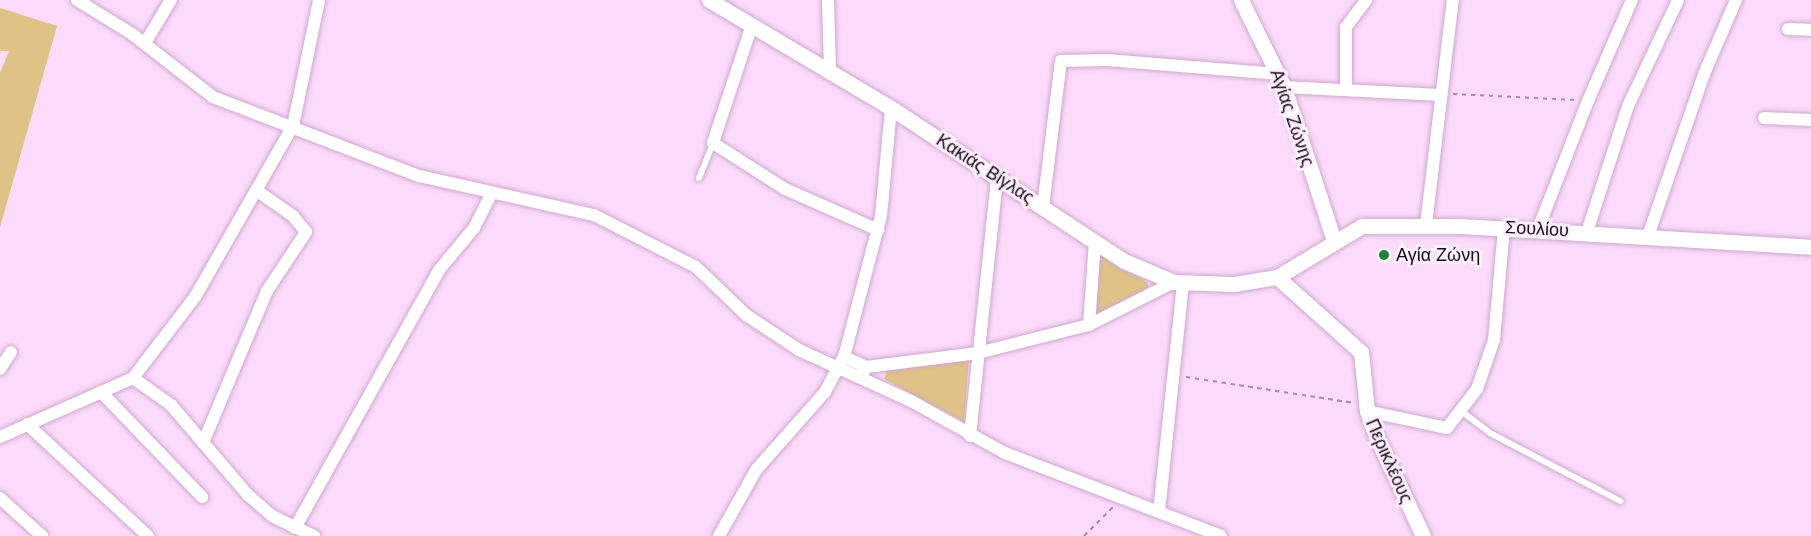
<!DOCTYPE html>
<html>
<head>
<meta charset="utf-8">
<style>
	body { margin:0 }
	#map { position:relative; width:1811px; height:536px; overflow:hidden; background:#fbdafa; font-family:Helvetica,sans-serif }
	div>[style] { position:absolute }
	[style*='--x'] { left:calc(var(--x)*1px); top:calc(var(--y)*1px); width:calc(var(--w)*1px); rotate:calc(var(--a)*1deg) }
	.green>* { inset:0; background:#dfc386 }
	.path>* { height:2px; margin-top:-1px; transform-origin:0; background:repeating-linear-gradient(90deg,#a58ca4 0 4.5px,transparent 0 9px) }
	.roads { filter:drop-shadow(0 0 2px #cfa8cf) drop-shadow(0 0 2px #cfa8cf) }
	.service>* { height:6px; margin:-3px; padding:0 3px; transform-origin:3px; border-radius:3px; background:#fff }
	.minor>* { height:12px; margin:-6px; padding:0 6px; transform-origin:6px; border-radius:6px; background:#fff }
	.tertiary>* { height:15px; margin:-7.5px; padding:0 7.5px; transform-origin:7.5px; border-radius:7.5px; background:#fff }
	.dots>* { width:16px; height:16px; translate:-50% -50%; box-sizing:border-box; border:3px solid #feeefe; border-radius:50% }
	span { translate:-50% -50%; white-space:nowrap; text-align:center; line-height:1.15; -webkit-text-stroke:6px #feeefe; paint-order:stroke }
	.street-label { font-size:18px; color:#190c19 }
	.poi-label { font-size:18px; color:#190c19 }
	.left { translate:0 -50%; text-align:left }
</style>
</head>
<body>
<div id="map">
	<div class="green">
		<i style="clip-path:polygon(0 8px,57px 26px,0 227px,0 73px,9px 51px,0 51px)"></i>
		<i style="clip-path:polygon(1098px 253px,1148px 283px,1148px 290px,1094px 315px)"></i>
		<i style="clip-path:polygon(969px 359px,964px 422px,884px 379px,888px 369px)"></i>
	</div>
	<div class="path">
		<i style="--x:1453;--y:94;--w:123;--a:2.8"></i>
		<i style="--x:1186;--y:377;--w:169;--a:8.8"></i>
		<i style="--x:1084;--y:536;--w:41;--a:-45"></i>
	</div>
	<div class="roads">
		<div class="service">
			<i style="--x:699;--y:178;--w:38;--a:-68"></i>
			<i style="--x:1461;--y:411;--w:36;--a:37"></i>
			<i style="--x:1490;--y:433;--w:147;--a:27.6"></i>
		</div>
		<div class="minor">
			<i style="--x:77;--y:0;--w:65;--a:31.7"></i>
			<i style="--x:132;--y:34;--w:103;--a:37.9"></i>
			<i style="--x:213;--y:97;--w:221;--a:21"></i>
			<i style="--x:419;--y:176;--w:179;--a:12.6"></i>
			<i style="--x:594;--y:215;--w:114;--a:27"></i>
			<i style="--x:696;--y:267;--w:69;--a:43.8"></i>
			<i style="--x:746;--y:315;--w:64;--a:33.4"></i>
			<i style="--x:799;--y:350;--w:123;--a:24.5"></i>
			<i style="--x:911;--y:401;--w:107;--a:29"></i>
			<i style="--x:1005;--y:453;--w:231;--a:21"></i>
			<i style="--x:828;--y:0;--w:72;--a:88.4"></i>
			<i style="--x:752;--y:25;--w:124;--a:108.3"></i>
			<i style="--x:713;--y:143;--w:85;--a:32.6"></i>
			<i style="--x:785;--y:189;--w:102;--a:23.8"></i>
			<i style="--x:1788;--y:29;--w:23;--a:2"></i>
			<i style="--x:145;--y:43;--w:50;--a:-58.8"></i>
			<i style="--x:1284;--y:87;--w:156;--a:2.9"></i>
			<i style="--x:1346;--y:90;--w:63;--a:-90"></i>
			<i style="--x:1346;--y:27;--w:34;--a:-53"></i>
			<i style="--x:1764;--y:118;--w:47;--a:2.4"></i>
			<i style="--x:1043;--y:207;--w:147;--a:-83"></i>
			<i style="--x:1061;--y:61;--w:46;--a:-1.2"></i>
			<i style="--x:1107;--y:60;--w:172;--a:4.7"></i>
			<i style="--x:1426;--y:225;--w:227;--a:-83.2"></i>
			<i style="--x:1538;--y:229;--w:137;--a:-68.7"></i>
			<i style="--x:1588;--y:101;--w:110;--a:-66.5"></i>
			<i style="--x:1587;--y:232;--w:133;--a:-72"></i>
			<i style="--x:1628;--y:106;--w:117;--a:-64.7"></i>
			<i style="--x:1648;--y:236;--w:171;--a:-70.9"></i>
			<i style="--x:1704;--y:74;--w:81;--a:-66.6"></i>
			<i style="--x:1089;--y:325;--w:83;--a:-85.9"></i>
			<i style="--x:844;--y:357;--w:24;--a:24"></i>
			<i style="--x:0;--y:369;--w:20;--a:-57"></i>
			<i style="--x:133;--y:378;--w:47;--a:35.4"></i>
			<i style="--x:171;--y:405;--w:118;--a:49.5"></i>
			<i style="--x:248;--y:495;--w:32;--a:41"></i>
			<i style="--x:272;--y:516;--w:47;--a:25.5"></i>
			<i style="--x:861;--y:378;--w:12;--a:-66"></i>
			<i style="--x:866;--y:367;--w:113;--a:-7.1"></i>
			<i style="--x:978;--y:353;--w:114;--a:-14.2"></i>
			<i style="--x:1089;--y:325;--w:95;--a:-26.8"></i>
			<i style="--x:101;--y:392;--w:146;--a:46.1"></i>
			<i style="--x:1367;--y:411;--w:82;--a:12"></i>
			<i style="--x:1447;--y:428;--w:49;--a:-52.4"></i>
			<i style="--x:1477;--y:389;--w:52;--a:-70.9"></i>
			<i style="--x:1494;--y:340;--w:112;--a:-84.9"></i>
			<i style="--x:27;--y:424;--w:165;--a:42.8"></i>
			<i style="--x:970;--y:436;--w:259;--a:-84"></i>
			<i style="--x:0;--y:437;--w:145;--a:-23.9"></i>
			<i style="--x:133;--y:378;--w:102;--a:-52.6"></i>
			<i style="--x:195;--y:297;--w:197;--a:-60.2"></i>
			<i style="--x:293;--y:126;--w:129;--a:-78.3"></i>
			<i style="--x:203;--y:443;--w:165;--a:-67.2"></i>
			<i style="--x:267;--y:291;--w:71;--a:-56.5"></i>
			<i style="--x:306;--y:232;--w:21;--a:-129"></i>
			<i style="--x:293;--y:216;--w:45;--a:-144.9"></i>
			<i style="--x:0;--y:498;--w:57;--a:42.1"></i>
			<i style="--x:1159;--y:512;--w:229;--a:-84"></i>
			<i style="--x:295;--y:528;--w:295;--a:-60.8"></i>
			<i style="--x:439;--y:270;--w:55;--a:-50.2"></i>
			<i style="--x:474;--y:228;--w:38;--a:-63"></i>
			<i style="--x:719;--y:536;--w:76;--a:-60.7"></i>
			<i style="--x:756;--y:470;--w:104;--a:-48.5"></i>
			<i style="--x:825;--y:392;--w:40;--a:-62"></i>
			<i style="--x:844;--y:357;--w:146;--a:-75.3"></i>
			<i style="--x:881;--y:216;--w:108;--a:-84.7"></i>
		</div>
		<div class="tertiary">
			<i style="--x:709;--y:0;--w:212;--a:30.7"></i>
			<i style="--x:891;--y:108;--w:279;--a:33.3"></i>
			<i style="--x:1124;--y:261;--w:54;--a:22.8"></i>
			<i style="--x:1174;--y:282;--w:60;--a:1.9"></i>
			<i style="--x:1234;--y:284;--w:44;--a:-9.2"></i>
			<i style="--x:1277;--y:277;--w:99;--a:-31"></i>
			<i style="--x:1362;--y:226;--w:98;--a:0"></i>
			<i style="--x:1460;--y:226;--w:352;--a:3.4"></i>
			<i style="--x:1241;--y:0;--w:97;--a:63.7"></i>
			<i style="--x:1284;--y:87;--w:162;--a:72"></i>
			<i style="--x:1277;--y:277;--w:113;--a:41.8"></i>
			<i style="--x:1361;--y:352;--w:59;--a:84.2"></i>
			<i style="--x:1367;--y:411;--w:27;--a:70"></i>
			<i style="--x:1376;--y:436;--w:110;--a:64.8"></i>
		</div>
	</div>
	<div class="dots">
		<i style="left:1384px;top:255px;background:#208134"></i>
	</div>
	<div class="street-label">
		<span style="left:1292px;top:118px;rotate:71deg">Αγίας Ζώνης</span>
		<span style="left:985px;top:169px;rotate:33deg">Κακιάς Βίγλας</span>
		<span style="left:1537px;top:229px;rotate:3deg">Σουλίου</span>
		<span style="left:1389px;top:461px;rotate:66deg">Περικλέους</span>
	</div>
	<div class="poi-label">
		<span class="left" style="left:1396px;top:255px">Αγία Ζώνη</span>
	</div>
</div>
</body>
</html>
